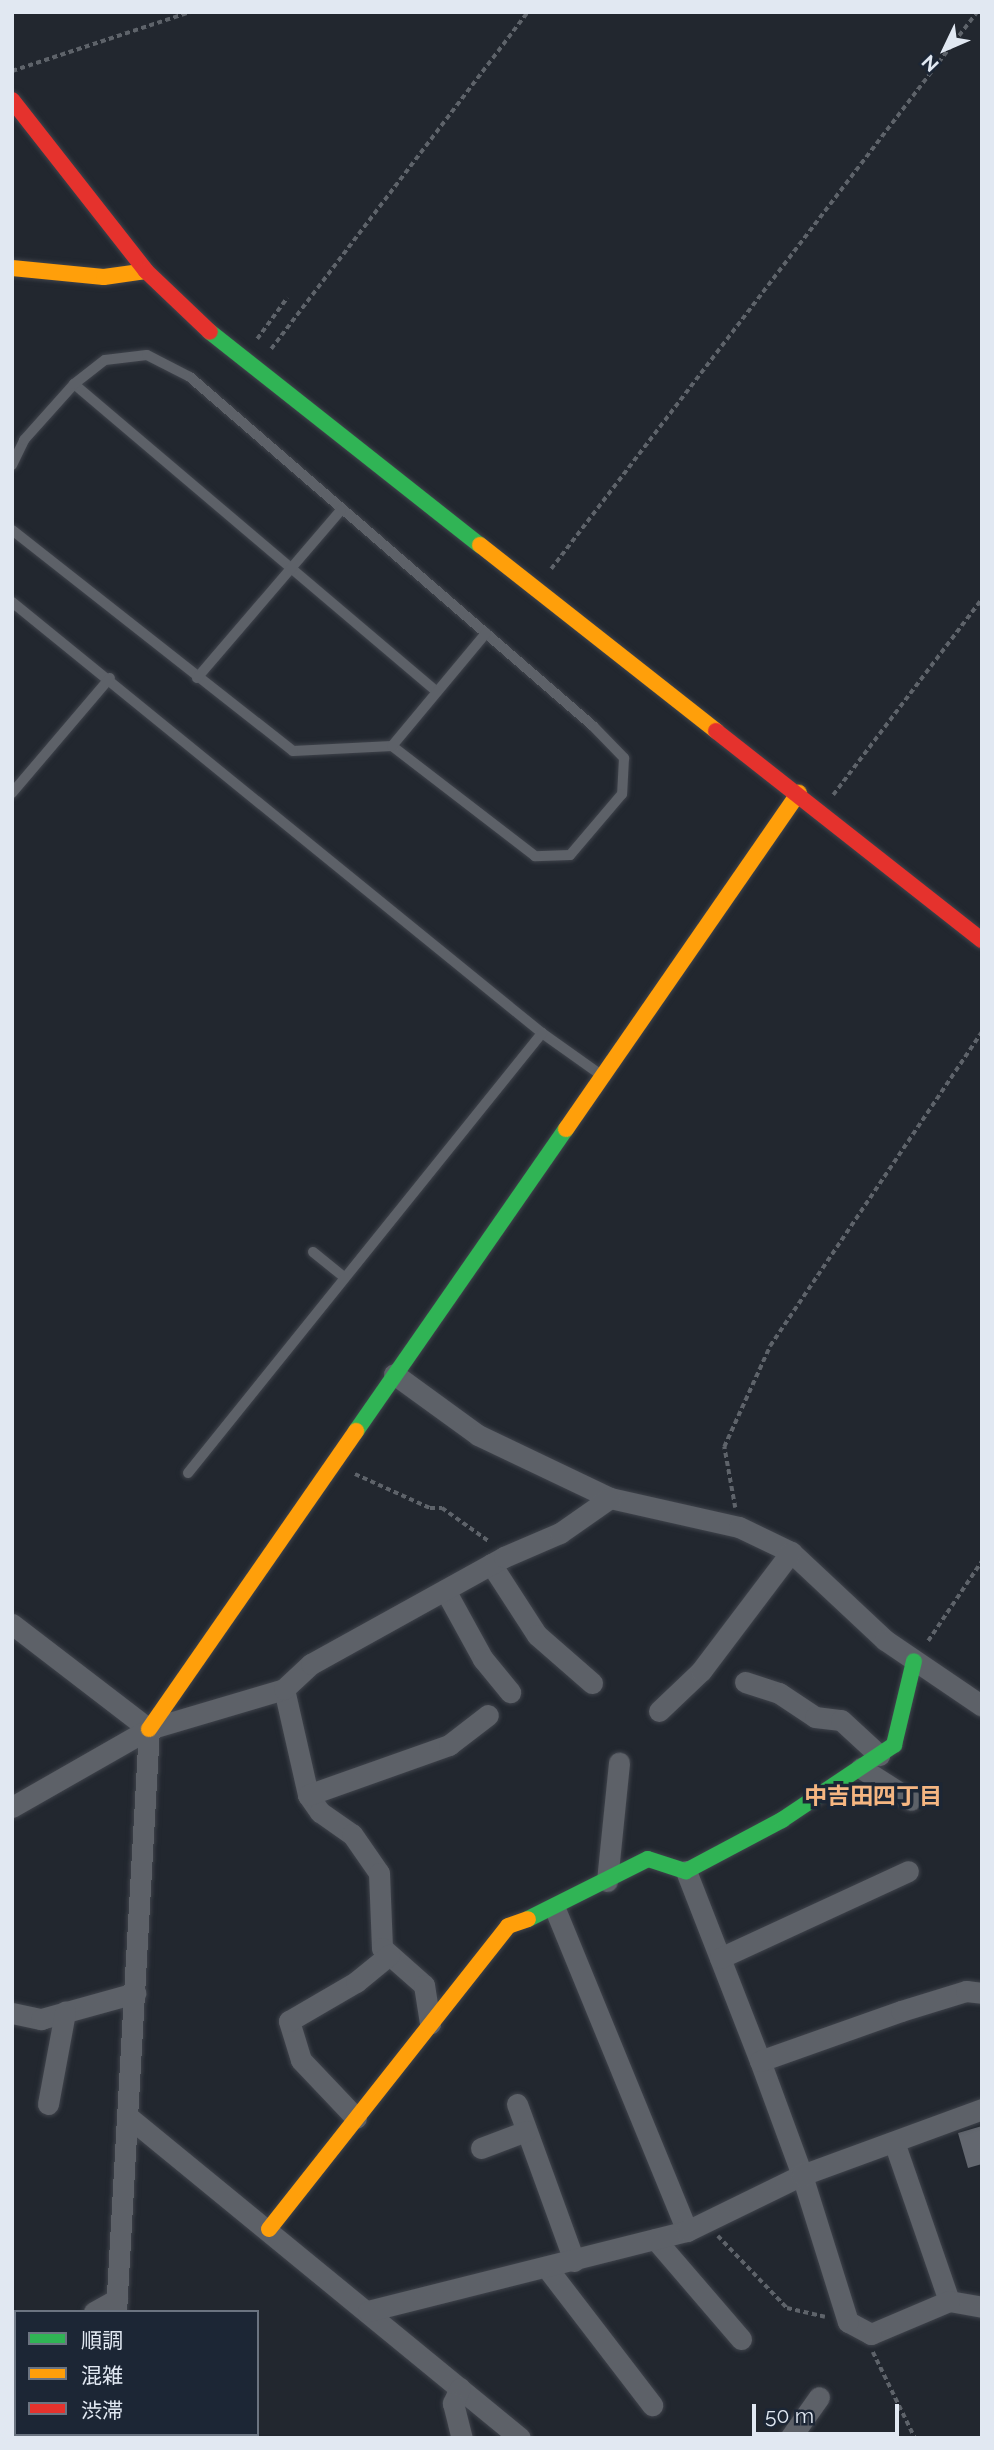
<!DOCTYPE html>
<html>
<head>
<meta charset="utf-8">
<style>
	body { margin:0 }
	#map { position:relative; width:994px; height:2450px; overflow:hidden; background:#22272f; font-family:Raleway,"Noto Sans JP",sans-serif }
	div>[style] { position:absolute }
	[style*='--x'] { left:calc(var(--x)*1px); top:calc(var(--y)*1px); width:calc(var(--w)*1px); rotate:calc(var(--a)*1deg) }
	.building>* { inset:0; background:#63676f }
	.path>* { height:3.5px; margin-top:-1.75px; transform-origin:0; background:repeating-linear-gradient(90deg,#5e636a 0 5px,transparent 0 8.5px) }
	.roads { filter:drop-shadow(0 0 2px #3f434b) drop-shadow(0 0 2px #3f434b) }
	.lane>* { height:10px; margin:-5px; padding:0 5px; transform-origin:5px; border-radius:5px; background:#5d6168 }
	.street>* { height:21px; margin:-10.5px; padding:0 10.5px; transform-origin:10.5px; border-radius:10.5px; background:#5d6168 }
	.fast>* { height:16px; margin:-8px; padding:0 8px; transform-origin:8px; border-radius:8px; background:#30b455 }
	.slow>* { height:16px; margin:-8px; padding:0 8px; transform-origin:8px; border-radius:8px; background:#ff9f0a }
	.jam>* { height:16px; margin:-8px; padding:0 8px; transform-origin:8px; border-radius:8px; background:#e5322d }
	span { translate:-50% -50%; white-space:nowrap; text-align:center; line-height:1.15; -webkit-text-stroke:7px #1c2635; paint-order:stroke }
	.neighbourhood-label { font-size:23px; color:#f5b682; font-weight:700 }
	.frame { position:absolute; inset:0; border:14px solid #e1e8f2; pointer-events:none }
	.legend { position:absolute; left:14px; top:2310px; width:245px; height:126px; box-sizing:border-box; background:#1c2635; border:2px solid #6b7481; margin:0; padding:9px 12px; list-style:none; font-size:21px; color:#e1e8f2 }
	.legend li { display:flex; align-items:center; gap:14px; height:35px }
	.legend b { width:35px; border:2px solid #6b7481 }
	.north { position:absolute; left:910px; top:14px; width:70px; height:70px; -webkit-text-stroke:5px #1c2635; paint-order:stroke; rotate:226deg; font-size:19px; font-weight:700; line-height:28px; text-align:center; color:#e1e8f2 }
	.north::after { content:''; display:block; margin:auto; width:24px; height:32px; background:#e1e8f2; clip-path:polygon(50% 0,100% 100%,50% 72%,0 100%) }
	.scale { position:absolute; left:752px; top:2404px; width:147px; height:32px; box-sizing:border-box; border:4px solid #e1e8f2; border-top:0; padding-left:9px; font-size:21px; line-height:24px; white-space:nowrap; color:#e1e8f2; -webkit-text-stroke:5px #1c2635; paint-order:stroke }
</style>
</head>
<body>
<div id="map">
	<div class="building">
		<i style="clip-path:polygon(982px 2126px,982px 2164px,968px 2168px,958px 2133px)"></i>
	</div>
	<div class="path">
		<i style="--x:12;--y:71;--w:188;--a:-18.3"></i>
		<i style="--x:257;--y:339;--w:51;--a:-53.8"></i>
		<i style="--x:271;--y:349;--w:424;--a:-52.7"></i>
		<i style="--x:551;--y:569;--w:701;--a:-52.59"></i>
		<i style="--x:833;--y:795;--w:246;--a:-52.8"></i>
		<i style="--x:355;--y:1474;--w:82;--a:24.4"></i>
		<i style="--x:430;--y:1508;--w:12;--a:0"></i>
		<i style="--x:442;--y:1508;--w:59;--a:35.3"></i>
		<i style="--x:735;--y:1508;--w:62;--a:-100.2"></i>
		<i style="--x:724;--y:1447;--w:111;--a:-65.5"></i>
		<i style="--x:770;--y:1346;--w:379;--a:-56"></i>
		<i style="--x:928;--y:1641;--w:97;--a:-56"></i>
		<i style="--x:718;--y:2236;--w:100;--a:46.2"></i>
		<i style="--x:787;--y:2308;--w:39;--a:13"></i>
		<i style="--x:873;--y:2352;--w:96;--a:64"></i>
	</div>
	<div class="roads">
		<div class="lane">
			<i style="--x:74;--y:384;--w:475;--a:40.3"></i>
			<i style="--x:12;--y:465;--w:28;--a:-64"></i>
			<i style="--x:24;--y:440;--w:75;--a:-48.2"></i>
			<i style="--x:74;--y:384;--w:39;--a:-38"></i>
			<i style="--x:105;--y:360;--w:42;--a:-6.8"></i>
			<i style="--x:147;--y:355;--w:48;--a:27.1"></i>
			<i style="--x:190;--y:377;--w:533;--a:40.89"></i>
			<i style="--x:593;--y:726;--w:45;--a:45.9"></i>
			<i style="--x:624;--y:758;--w:36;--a:93"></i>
			<i style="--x:622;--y:794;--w:80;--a:130.4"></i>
			<i style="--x:570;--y:855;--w:35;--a:178"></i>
			<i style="--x:535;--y:856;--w:180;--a:-142.4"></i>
			<i style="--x:392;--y:746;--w:99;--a:177.1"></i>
			<i style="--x:293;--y:751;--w:357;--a:-141.8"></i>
			<i style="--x:12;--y:602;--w:683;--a:39.12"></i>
			<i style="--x:542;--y:1033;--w:72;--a:35.4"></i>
			<i style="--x:197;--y:678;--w:221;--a:-49.4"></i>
			<i style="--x:392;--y:746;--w:147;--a:-50.2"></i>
			<i style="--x:12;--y:793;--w:151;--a:-49.6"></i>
			<i style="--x:313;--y:1252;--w:40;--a:39"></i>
			<i style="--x:188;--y:1473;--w:565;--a:-51.18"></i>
		</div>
		<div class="street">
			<i style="--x:394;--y:1374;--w:104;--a:36"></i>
			<i style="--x:478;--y:1435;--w:146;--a:25.5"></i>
			<i style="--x:610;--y:1498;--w:132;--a:12.7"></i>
			<i style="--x:739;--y:1527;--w:58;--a:25.7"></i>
			<i style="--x:791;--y:1552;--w:129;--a:43.1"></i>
			<i style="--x:885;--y:1640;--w:117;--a:34.2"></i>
			<i style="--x:491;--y:1564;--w:85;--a:57.1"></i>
			<i style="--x:537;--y:1635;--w:73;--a:41.1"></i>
			<i style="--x:445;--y:1590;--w:79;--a:61.2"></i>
			<i style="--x:483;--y:1659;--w:43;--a:50.7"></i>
			<i style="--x:12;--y:1624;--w:173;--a:37.5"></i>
			<i style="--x:745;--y:1682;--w:36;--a:18"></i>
			<i style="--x:779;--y:1693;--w:43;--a:33.7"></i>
			<i style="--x:815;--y:1717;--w:26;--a:7"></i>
			<i style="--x:841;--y:1720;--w:52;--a:42.6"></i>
			<i style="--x:284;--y:1689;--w:109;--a:77.2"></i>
			<i style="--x:308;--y:1795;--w:21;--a:55"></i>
			<i style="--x:320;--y:1812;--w:39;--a:35"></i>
			<i style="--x:352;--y:1834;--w:47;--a:55.3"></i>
			<i style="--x:379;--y:1873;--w:75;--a:87.7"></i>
			<i style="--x:382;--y:1948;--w:56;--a:41.4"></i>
			<i style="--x:424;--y:1985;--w:39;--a:81"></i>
			<i style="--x:659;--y:1711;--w:58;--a:-43.6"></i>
			<i style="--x:701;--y:1671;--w:149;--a:-52.9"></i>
			<i style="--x:861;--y:1768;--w:59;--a:32.6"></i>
			<i style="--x:308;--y:1795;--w:150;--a:-19.5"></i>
			<i style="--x:449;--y:1745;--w:49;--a:-37.6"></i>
			<i style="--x:12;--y:1807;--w:158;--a:-29.7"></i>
			<i style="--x:149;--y:1729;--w:141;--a:-16.5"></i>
			<i style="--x:284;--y:1689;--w:37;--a:-43"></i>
			<i style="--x:311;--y:1664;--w:221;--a:-29"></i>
			<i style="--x:504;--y:1557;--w:61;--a:-23.2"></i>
			<i style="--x:560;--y:1533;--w:61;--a:-35"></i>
			<i style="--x:686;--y:1871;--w:204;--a:68.7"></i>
			<i style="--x:607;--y:1881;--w:119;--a:-84.2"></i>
			<i style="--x:555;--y:1909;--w:348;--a:67.7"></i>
			<i style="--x:720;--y:1958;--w:207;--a:-24.8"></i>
			<i style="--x:12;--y:2013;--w:30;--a:12"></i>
			<i style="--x:41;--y:2019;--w:98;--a:-15.5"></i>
			<i style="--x:48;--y:2104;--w:94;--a:-79.5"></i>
			<i style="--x:517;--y:2104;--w:167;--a:70"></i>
			<i style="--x:356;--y:2118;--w:80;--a:-133.5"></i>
			<i style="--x:301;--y:2060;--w:41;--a:-107.1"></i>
			<i style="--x:289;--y:2021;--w:78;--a:-30.2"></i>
			<i style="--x:356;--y:1982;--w:43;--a:-39.3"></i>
			<i style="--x:131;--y:2119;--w:503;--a:39.35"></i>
			<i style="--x:894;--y:2142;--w:168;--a:70.9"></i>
			<i style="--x:949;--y:2301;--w:34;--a:10"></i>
			<i style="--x:481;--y:2148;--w:48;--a:-20.7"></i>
			<i style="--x:655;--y:2239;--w:132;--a:49.3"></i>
			<i style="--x:547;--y:2268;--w:173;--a:52.5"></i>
			<i style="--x:949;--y:2301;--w:85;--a:157.1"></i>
			<i style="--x:871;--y:2334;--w:26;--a:-152"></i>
			<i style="--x:848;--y:2322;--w:154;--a:-107.4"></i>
			<i style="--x:802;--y:2175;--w:121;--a:-110.2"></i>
			<i style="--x:760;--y:2061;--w:150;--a:-19.5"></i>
			<i style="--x:901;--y:2011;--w:68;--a:-17.1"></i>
			<i style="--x:966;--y:1991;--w:16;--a:7"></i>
			<i style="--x:368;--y:2311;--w:329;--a:-14.1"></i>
			<i style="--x:687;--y:2231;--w:128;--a:-26"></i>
			<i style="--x:802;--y:2175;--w:192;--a:-20.1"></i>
			<i style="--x:94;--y:2312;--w:26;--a:-29"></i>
			<i style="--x:116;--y:2312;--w:584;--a:-86.76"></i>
			<i style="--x:460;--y:2388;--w:17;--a:115"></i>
			<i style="--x:453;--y:2403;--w:36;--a:76"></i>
			<i style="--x:12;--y:2411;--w:6;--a:-45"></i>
			<i style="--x:105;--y:2438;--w:4;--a:-90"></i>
			<i style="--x:790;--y:2438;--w:50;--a:-54.7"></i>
		</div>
		<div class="fast">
			<i style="--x:210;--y:332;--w:344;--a:38.3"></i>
			<i style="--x:356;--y:1431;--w:368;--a:-55.2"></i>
			<i style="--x:528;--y:1919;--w:134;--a:-26.6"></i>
			<i style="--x:648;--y:1859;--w:40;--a:18"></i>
			<i style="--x:686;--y:1871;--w:109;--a:-28"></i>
			<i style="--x:782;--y:1820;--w:135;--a:-33.8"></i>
			<i style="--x:894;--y:1745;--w:86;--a:-76.6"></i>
		</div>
		<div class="slow">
			<i style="--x:12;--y:268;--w:92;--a:5.6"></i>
			<i style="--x:104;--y:277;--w:42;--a:-8.1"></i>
			<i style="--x:480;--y:545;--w:300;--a:38.2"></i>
			<i style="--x:566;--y:1129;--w:409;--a:-55.3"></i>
			<i style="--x:149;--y:1729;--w:363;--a:-55.2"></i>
			<i style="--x:269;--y:2229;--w:386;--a:-51.7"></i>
			<i style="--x:508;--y:1926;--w:21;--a:-19"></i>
		</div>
		<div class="jam">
			<i style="--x:12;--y:100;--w:217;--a:51.9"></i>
			<i style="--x:146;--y:271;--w:88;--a:43.6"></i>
			<i style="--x:716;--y:731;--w:338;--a:38.2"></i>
		</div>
	</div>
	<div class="neighbourhood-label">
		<span style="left:873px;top:1796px">中吉田四丁目</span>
	</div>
	<div class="frame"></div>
	<ul class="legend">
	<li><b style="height:9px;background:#30b455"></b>順調</li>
	<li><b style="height:9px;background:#ff9f0a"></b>混雑</li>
	<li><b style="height:9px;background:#e5322d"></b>渋滞</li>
	</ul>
	<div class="north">N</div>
	<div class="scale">50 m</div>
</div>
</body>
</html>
